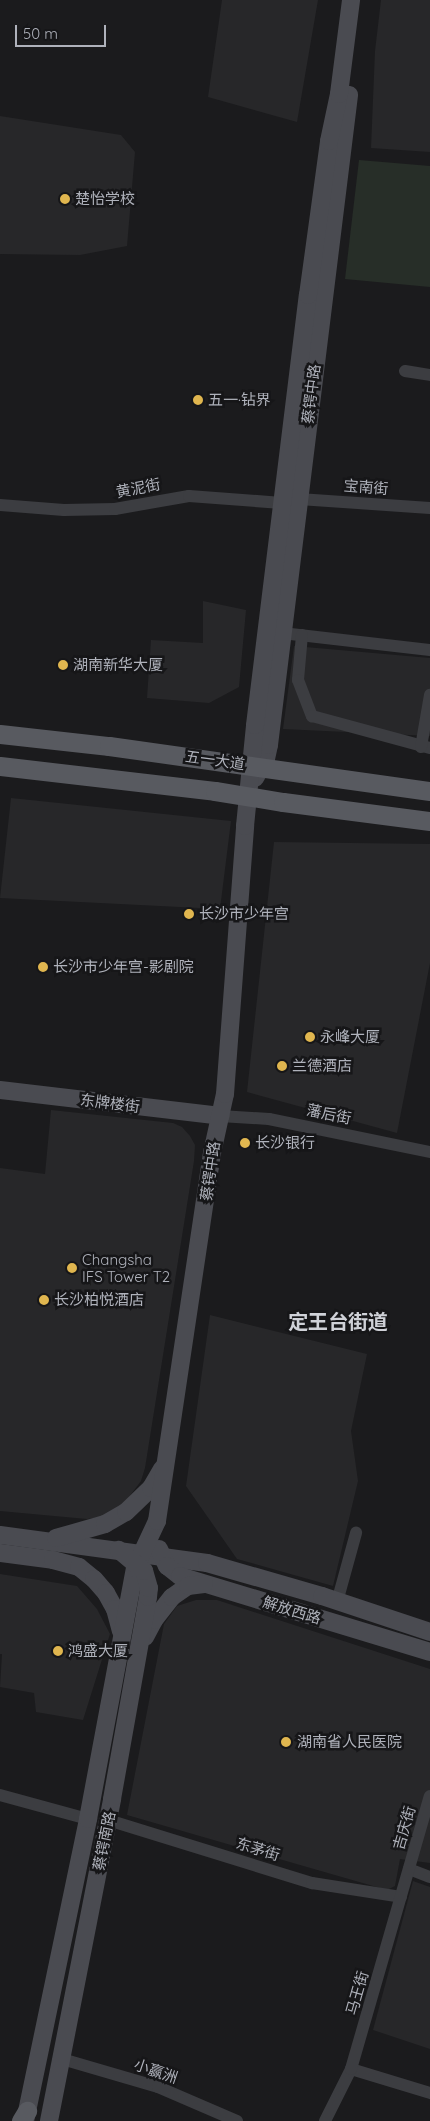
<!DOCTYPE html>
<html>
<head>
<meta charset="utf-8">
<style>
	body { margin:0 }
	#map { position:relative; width:430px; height:2121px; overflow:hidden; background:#1b1b1d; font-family:Quicksand,"Noto Sans SC",sans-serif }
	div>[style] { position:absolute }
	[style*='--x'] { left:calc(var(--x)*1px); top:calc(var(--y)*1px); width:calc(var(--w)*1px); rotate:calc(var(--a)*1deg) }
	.built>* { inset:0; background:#272729 }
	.green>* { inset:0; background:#272e28 }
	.street>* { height:12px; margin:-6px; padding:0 6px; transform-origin:6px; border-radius:6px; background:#3c3d41 }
	.secondary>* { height:18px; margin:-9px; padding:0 9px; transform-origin:9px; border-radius:9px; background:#4a4b51 }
	.primary>* { height:19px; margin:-9.5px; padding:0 9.5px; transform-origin:9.5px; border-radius:9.5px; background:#585a60 }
	.dots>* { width:14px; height:14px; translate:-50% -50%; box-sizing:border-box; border:2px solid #161618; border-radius:50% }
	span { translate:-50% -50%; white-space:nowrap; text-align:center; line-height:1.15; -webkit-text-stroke:5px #161618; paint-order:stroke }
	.poi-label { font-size:15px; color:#afb2bb }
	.left { translate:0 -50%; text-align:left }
	.street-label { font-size:15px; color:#afb2bb }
	.district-label { font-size:20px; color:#cfd1d7; font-weight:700 }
	.scale { position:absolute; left:15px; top:25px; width:91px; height:22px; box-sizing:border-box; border:2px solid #afb2bb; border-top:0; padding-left:6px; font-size:15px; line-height:18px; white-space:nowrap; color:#afb2bb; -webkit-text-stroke:4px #161618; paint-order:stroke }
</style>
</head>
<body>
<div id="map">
	<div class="built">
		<i style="clip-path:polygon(222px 0,318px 0,297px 122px,208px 97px)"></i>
		<i style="clip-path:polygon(381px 0,430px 0,430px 152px,371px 148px,375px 51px)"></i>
		<i style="clip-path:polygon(0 116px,121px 135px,135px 152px,127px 246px,80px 255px,0 254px)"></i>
		<i style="clip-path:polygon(203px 601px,246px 610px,239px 687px,209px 703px,147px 698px,151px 640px,203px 643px)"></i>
		<i style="clip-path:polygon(294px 646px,430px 658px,430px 736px,283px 729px)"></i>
		<i style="clip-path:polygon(11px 798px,231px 821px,220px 909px,0 898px)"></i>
		<i style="clip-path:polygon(274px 842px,430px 844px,430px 963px,397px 1133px,247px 1092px)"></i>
		<i style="clip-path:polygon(51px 1110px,173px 1123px,182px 1127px,190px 1136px,195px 1145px,194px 1161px,145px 1468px,141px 1481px,123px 1505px,100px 1517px,87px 1519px,0 1511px,0 1168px,45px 1174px)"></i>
		<i style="clip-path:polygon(210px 1315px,367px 1354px,351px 1431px,358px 1481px,333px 1586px,237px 1559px,186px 1486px)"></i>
		<i style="clip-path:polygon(0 1574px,77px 1586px,97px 1609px,110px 1634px,83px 1720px,36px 1712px,34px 1693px,0 1687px,2px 1654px,0 1654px)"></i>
		<i style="clip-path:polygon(196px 1600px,217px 1600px,430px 1669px,430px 1863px,400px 1859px,395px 1886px,387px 1890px,127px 1815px,164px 1624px,177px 1606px)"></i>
		<i style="clip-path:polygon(413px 1881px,430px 1887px,430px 2049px,373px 2030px)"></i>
	</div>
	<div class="green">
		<i style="clip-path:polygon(359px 160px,430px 166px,430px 287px,345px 279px)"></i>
	</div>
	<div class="street">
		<i style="--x:405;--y:371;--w:25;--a:9"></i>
		<i style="--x:299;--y:499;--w:131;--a:3.9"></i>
		<i style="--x:0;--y:505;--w:64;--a:4.5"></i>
		<i style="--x:64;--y:510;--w:51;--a:-1.1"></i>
		<i style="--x:115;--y:509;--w:75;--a:-10"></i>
		<i style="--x:189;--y:496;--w:93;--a:4.3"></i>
		<i style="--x:282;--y:633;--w:149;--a:6.6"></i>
		<i style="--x:302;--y:635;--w:45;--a:95.1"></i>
		<i style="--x:298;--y:680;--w:39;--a:69"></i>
		<i style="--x:312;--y:716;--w:122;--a:15.2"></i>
		<i style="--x:421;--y:747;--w:53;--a:-80.2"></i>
		<i style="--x:220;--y:1116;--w:49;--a:3.5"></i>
		<i style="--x:269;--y:1119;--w:164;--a:11.6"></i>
		<i style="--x:337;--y:1602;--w:72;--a:-74.6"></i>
		<i style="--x:0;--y:1795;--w:91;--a:15.3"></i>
		<i style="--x:108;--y:1820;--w:214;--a:17.2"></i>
		<i style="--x:312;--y:1883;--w:90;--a:8.9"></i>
		<i style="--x:409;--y:1869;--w:22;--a:21"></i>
		<i style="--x:62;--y:2059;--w:100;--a:16.3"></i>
		<i style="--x:158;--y:2087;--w:86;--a:23.3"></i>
		<i style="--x:351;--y:2069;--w:83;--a:16.9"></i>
		<i style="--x:325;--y:2121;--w:58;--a:-63.4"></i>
		<i style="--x:351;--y:2069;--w:284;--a:-73.9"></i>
	</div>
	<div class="secondary">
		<i style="--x:255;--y:778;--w:22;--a:-60"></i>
		<i style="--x:266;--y:759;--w:14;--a:-78"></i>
		<i style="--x:269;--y:745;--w:655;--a:-82.98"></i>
		<i style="--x:0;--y:1090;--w:222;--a:6.7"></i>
		<i style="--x:0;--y:1535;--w:209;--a:7.7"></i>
		<i style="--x:207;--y:1563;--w:120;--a:16"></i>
		<i style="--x:322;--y:1596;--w:114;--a:18.4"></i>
		<i style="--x:56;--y:1538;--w:51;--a:-15.9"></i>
		<i style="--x:105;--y:1524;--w:24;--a:-30"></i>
		<i style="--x:126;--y:1512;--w:35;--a:-44"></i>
		<i style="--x:151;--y:1488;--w:22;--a:-60"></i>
		<i style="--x:159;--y:1549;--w:19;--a:65"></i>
		<i style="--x:167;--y:1566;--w:16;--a:38"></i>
		<i style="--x:180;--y:1576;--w:261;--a:16.9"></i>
		<i style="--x:0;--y:1553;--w:53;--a:7.5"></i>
		<i style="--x:53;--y:1560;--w:27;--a:15"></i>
		<i style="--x:79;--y:1567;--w:19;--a:39"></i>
		<i style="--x:94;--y:1579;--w:18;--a:49"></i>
		<i style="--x:106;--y:1593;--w:18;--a:61"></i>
		<i style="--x:115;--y:1609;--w:23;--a:75"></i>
		<i style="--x:145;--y:1637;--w:19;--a:-62"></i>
		<i style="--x:154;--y:1620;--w:29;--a:-52"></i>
		<i style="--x:172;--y:1597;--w:19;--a:-35"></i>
		<i style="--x:188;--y:1586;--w:16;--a:-7"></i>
		<i style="--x:25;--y:2121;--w:309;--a:-78.2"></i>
		<i style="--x:88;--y:1819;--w:255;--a:-79.4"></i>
		<i style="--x:135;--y:1568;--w:52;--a:-64.9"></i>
		<i style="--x:157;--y:1521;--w:372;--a:-81.5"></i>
		<i style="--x:212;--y:1153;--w:60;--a:-77.6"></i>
		<i style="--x:225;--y:1094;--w:269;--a:-85.7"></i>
		<i style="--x:245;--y:826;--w:101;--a:-84.3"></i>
		<i style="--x:255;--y:725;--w:433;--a:-83"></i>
		<i style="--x:308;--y:295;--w:155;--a:-82.2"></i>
		<i style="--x:329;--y:141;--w:48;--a:-78"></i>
		<i style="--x:339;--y:94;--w:95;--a:-82.7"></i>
		<i style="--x:49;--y:2121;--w:328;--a:-78.9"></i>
		<i style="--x:112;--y:1799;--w:205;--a:-79.9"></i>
		<i style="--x:148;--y:1597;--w:9;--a:-84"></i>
		<i style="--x:149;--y:1588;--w:18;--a:-106"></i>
		<i style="--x:144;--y:1571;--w:33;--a:-140"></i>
	</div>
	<div class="primary">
		<i style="--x:0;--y:734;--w:110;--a:6.3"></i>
		<i style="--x:109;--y:746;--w:324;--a:8"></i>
		<i style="--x:0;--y:766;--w:216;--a:6.6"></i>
		<i style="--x:215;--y:791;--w:69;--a:9.2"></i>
		<i style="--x:283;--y:802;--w:148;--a:7.4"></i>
		<i style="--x:21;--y:2121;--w:12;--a:-59"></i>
	</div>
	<div class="dots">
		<i style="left:65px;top:199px;background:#e0b64f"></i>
		<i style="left:198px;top:400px;background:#e0b64f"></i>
		<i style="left:63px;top:665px;background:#e0b64f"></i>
		<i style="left:189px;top:914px;background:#e0b64f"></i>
		<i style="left:43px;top:967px;background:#e0b64f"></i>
		<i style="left:310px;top:1037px;background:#e0b64f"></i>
		<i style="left:282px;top:1066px;background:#e0b64f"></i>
		<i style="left:245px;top:1143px;background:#e0b64f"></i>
		<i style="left:72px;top:1268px;background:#e0b64f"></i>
		<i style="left:44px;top:1300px;background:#e0b64f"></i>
		<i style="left:58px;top:1651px;background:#e0b64f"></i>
		<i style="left:286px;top:1742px;background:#e0b64f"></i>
	</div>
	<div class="poi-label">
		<span class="left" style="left:75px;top:199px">楚怡学校</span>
		<span class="left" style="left:208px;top:400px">五一·钻界</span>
		<span class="left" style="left:73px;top:665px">湖南新华大厦</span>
		<span class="left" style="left:199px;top:914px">长沙市少年宫</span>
		<span class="left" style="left:53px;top:967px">长沙市少年宫-影剧院</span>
		<span class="left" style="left:320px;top:1037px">永峰大厦</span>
		<span class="left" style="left:292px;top:1066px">兰德酒店</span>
		<span class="left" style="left:255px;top:1143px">长沙银行</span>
		<span class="left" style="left:82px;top:1268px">Changsha<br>IFS Tower T2</span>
		<span class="left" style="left:54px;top:1300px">长沙柏悦酒店</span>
		<span class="left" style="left:68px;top:1651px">鸿盛大厦</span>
		<span class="left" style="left:297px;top:1742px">湖南省人民医院</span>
	</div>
	<div class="street-label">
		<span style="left:311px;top:394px;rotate:-83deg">蔡锷中路</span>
		<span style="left:366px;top:487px;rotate:4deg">宝南街</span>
		<span style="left:138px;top:488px;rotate:-11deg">黄泥街</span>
		<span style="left:215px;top:760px;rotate:8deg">五一大道</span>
		<span style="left:110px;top:1103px;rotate:7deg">东牌楼街</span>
		<span style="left:329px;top:1114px;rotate:12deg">藩后街</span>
		<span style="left:210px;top:1171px;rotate:-82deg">蔡锷中路</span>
		<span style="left:292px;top:1610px;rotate:17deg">解放西路</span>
		<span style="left:404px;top:1828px;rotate:-74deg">吉庆街</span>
		<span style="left:104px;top:1841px;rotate:-79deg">蔡锷南路</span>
		<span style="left:258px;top:1849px;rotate:17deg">东茅街</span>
		<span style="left:357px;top:1993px;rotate:-74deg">马王街</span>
		<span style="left:156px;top:2071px;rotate:19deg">小赢洲</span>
	</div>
	<div class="district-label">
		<span style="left:338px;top:1321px">定王台街道</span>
	</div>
	<div class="scale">50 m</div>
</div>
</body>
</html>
